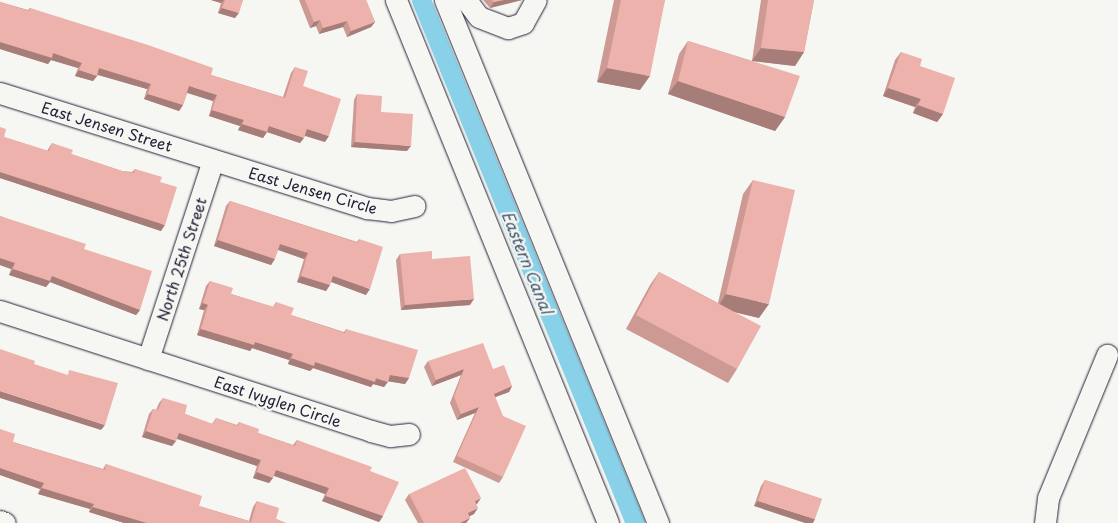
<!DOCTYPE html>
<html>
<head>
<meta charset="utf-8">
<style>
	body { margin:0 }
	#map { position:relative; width:1118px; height:523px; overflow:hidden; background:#f6f6f2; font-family:"Playpen Sans",sans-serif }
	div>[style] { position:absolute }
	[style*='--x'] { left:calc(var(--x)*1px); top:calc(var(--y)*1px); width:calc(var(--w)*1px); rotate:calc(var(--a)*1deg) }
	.canal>* { height:19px; margin:-9.5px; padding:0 9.5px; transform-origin:9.5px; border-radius:9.5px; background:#88d1e8 }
	.roads { filter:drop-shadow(0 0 1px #22223b) drop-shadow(0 0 1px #22223b) }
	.minor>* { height:21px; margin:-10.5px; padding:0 10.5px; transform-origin:10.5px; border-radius:10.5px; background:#f6f6f2 }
	.wall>* { inset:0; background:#cc9993 }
	.shaded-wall>* { inset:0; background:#a67d78 }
	.building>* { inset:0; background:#edb2ab }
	span { translate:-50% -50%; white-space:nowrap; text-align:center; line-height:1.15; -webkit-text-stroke:4.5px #f6f6f2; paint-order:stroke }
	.street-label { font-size:15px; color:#22223b }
	.water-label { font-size:16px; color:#41576f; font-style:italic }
</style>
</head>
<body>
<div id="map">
	<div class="canal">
		<i style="--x:421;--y:0;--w:565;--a:67.75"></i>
	</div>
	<div class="roads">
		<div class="minor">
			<i style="--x:396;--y:0;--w:564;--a:67.93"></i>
			<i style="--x:445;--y:0;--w:565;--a:67.84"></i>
			<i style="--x:466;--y:0;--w:21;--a:53"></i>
			<i style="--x:479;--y:17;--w:31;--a:21"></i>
			<i style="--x:508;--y:28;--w:16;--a:-18"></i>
			<i style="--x:523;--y:23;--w:26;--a:-61"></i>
			<i style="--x:0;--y:93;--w:385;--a:17.4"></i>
			<i style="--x:367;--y:208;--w:24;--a:7"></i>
			<i style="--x:391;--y:211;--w:24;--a:-12"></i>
			<i style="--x:0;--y:311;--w:390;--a:17.9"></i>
			<i style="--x:371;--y:431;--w:20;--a:15"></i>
			<i style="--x:390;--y:436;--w:19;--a:-6"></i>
			<i style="--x:148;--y:359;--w:209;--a:-71.9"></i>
			<i style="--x:0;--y:521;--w:5;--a:22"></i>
			<i style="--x:1045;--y:523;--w:25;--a:-83"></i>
			<i style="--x:1048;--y:498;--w:155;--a:-67.6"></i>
		</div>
	</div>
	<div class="wall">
		<i style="clip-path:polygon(211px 0,243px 0,235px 18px,218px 13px,221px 3px)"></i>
		<i style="clip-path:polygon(299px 0,366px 0,375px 22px,371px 27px,347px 37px,343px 27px,319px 34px,316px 26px,310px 28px)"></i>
		<i style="clip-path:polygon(483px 0,522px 0,490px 8px)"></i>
		<i style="clip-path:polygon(614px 0,665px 0,640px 90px,597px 82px)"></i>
		<i style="clip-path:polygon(761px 0,814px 0,804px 52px,795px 66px,753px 61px,785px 117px,775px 131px,668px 94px,679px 54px,688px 41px,752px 61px)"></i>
		<i style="clip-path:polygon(0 2px,28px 10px,30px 8px,211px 75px,283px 97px,291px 73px,295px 67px,325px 142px,305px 136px,300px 143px,267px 132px,263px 138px,238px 130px,240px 126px,209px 116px,213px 101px,187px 93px,183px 105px,179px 111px,144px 99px,147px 89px,98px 75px,93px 81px,75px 76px,78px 68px,51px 60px,48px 64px,0 49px)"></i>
		<i style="clip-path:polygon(901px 52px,920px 66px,943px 114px,937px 122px,913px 113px,915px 107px,883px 96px,895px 60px)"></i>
		<i style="clip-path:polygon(357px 94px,381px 112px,407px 151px,351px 147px,354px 100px)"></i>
		<i style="clip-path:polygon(0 127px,4px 137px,47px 151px,52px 143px,71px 154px,122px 171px,132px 172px,135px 169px,160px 182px,161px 231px,0 178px)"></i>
		<i style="clip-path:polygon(753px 180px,759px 318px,735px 312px,737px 369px,728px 383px,626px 329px,650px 285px,659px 272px,718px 303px,743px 194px)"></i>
		<i style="clip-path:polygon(230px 201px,357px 242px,359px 239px,366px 295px,331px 282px,326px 291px,297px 282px,304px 259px,278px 250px,271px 265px,214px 246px,226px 206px)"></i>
		<i style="clip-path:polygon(0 216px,84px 249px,140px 310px,136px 315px,50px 282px,46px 287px,9px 275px,11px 269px,0 265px)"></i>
		<i style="clip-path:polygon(400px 254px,470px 305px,401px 310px,396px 260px)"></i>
		<i style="clip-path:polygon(210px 281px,231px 294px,273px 307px,276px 302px,291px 315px,344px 332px,346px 329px,409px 378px,405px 384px,388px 381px,384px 387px,373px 384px,371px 387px,313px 368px,310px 371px,288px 364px,289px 360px,252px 348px,250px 351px,197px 335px,204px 310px,199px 309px,206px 286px)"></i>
		<i style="clip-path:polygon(428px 361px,493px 369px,512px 386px,509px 392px,495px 397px,503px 477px,499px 483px,453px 462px,475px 413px,457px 420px,450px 403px,461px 375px,432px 386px,424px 367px)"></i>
		<i style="clip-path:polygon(163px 398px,185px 414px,212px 424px,216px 418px,237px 425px,239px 422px,258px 433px,293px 445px,297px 440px,370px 471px,383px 516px,379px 522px,322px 501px,325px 494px,274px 476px,269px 483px,253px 478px,257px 466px,177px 439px,172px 446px,142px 437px,149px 414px,153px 409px,156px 410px,159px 403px)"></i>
		<i style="clip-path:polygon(0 429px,13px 442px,103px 469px,106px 464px,199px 506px,249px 521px,253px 507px,257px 501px,276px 519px,286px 523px,124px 523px,89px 512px,90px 509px,38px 494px,40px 489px,0 475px)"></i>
		<i style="clip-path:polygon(765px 480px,822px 499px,754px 506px,761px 486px)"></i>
		<i style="clip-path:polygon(409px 494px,476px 504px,474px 514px,469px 516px,470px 518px,466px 523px,418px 523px,405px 500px)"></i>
	</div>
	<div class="shaded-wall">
		<i style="clip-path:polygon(211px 0,224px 0,221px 3px)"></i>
		<i style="clip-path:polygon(504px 0,522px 0,490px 8px,494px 2px)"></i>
		<i style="clip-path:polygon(222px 8px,239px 13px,235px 18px,218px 13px)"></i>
		<i style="clip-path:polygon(320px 20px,316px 26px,310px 28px,314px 22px)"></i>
		<i style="clip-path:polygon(347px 21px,343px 27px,319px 34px,323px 28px)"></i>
		<i style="clip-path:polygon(375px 22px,371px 27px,347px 37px,351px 31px)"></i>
		<i style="clip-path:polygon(0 42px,53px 53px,82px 63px,78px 68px,51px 60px,48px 64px,0 49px)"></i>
		<i style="clip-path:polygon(761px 48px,804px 52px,795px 66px,752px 61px)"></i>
		<i style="clip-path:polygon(99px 68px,151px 84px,147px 89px,95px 74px)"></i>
		<i style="clip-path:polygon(607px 68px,650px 76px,640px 90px,597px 82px)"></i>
		<i style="clip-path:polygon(79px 70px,97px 76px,93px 81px,75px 76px)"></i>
		<i style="clip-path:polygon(678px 81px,785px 117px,775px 131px,668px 94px)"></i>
		<i style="clip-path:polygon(189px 86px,217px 95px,213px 101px,185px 92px)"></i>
		<i style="clip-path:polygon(888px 88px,921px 99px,915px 107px,883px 96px)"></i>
		<i style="clip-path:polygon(148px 94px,183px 105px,179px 111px,144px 99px)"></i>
		<i style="clip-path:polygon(918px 105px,943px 114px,937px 122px,913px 113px)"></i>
		<i style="clip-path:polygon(212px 110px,244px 120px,240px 126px,209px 116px)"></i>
		<i style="clip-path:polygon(242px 124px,269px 126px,304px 138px,300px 143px,267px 132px,263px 138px,238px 130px)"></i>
		<i style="clip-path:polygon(307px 129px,329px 136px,325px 142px,303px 135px)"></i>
		<i style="clip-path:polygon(355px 142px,411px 146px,407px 151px,351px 147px)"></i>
		<i style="clip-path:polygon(0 172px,165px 225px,161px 231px,0 178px)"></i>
		<i style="clip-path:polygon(218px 240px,275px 259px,271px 265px,214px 246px)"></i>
		<i style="clip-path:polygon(280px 244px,308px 253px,304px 259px,276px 249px)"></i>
		<i style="clip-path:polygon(0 258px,15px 263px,11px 269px,0 265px)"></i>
		<i style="clip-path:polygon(13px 269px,52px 276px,140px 310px,136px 315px,50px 282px,46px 287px,9px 275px)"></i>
		<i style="clip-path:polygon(301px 276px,330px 285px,326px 291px,297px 282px)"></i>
		<i style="clip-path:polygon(333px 276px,370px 289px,366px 295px,329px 281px)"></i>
		<i style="clip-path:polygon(726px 294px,769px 304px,759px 318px,717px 308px)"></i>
		<i style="clip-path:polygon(474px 299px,470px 305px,401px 310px,405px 305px)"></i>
		<i style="clip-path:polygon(203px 303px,208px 305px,204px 310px,199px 309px)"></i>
		<i style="clip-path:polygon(201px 329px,255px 342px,293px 354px,289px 360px,252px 348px,250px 351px,197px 335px)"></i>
		<i style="clip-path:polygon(291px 358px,315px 362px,388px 382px,384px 387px,373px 384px,371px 387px,313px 368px,310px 371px,288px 364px)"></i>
		<i style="clip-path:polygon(464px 369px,461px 375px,432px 386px,436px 380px)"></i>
		<i style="clip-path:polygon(390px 375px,409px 378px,405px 384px,386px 381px)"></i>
		<i style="clip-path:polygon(512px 386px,509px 392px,490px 399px,494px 394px)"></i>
		<i style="clip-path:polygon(0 391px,105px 425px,101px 430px,0 398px)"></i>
		<i style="clip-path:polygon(479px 407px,475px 413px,457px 420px,461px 414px)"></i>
		<i style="clip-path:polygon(146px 431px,176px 441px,172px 446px,142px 437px)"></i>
		<i style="clip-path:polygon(179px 433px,261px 460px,257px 466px,175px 438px)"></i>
		<i style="clip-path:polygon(0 468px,44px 483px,40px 489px,0 475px)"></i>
		<i style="clip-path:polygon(276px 470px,329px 488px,325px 494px,272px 475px)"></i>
		<i style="clip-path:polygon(257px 472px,273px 478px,269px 483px,253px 478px)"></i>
		<i style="clip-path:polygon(42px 488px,94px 504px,90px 509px,38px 494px)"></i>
		<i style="clip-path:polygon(326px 496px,383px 516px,379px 522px,322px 501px)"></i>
		<i style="clip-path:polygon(481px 498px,477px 504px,471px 507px,475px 501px)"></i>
		<i style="clip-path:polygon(758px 501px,815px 519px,813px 523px,805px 523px,754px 506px)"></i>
		<i style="clip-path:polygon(93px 507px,147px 523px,124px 523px,89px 512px)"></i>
		<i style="clip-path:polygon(478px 508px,474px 514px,464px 519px,468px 513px)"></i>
		<i style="clip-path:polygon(470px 518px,466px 523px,460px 523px)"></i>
	</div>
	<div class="building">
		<i style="clip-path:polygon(225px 0,243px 0,239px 13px,222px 8px)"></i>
		<i style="clip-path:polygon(305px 0,366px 0,375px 22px,351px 31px,347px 21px,323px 28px,320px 20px,314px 22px)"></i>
		<i style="clip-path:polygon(492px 0,504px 0,494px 2px)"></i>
		<i style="clip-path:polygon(621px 0,665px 0,650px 76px,607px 68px)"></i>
		<i style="clip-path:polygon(768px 0,814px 0,804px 52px,761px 48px)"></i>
		<i style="clip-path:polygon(0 2px,29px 11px,30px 8px,148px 45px,213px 68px,211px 75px,285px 98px,295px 67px,308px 71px,303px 86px,341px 99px,329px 136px,307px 129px,304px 138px,269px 126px,267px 132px,242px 124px,244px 120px,212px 110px,217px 95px,189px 86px,183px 105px,148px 94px,151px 84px,99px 68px,97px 76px,79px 70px,82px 63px,53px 53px,52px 58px,0 42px)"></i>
		<i style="clip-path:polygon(688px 41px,800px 76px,785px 117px,678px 81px)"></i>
		<i style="clip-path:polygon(901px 52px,922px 59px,920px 66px,955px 78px,943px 114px,918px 105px,921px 99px,888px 88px)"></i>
		<i style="clip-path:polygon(357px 94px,382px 96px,381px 112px,413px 114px,411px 146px,355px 142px)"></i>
		<i style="clip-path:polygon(0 127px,6px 129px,4px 137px,49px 151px,52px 143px,73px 150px,71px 154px,122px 171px,134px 173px,135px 169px,162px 177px,160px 182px,177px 187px,165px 225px,0 172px)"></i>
		<i style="clip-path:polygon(753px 180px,795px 190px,769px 304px,726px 294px)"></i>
		<i style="clip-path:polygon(230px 201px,358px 243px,359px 239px,383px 247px,370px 289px,333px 276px,330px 285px,301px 276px,308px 253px,280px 244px,275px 259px,218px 240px)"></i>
		<i style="clip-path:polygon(0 216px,86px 244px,84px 249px,152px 271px,140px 310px,52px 276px,50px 281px,13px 269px,15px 263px,0 258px)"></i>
		<i style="clip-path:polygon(432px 251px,432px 259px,470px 256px,474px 299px,405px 305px,400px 254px)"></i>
		<i style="clip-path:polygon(659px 272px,761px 326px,737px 369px,636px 315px)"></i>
		<i style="clip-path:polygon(210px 281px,233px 288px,231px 294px,274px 307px,276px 302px,294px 308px,291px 315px,345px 333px,346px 329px,418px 350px,409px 378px,390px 375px,388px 382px,376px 378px,375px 382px,315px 362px,314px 366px,291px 358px,293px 354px,255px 342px,254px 345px,201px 329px,208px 305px,203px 303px)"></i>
		<i style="clip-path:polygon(483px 343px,493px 369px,504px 365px,512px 386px,494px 394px,503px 416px,526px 426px,503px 477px,457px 456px,479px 407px,461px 414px,454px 397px,464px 369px,436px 380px,428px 361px)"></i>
		<i style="clip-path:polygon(0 349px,35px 361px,34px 364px,68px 375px,69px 370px,118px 383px,105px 425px,0 391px)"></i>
		<i style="clip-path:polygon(163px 398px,187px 405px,185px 414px,213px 424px,216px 418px,238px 426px,239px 422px,259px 429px,258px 433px,295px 446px,297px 440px,372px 467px,370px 471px,399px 482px,383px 516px,326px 496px,329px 488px,276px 470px,273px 478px,257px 472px,261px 460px,179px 433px,176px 441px,146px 431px,153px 409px,158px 410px)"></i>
		<i style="clip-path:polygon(0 429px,15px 434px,13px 442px,105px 470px,106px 464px,202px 496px,199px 506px,251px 522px,257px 501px,279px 508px,276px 519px,286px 523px,147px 523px,93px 507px,94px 504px,42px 488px,44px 483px,0 468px)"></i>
		<i style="clip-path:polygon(465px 468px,481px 498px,475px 501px,478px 508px,468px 513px,470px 518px,460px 523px,424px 523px,409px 494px)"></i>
		<i style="clip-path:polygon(765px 480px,822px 499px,815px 519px,758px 501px)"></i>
	</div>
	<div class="street-label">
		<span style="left:107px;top:126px;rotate:17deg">East Jensen Street</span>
		<span style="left:313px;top:190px;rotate:16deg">East Jensen Circle</span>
		<span style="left:181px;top:259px;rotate:-72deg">North 25th Street</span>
		<span style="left:278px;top:401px;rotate:18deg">East Ivyglen Circle</span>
	</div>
	<div class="water-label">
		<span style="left:528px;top:262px;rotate:68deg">Eastern Canal</span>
	</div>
</div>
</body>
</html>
